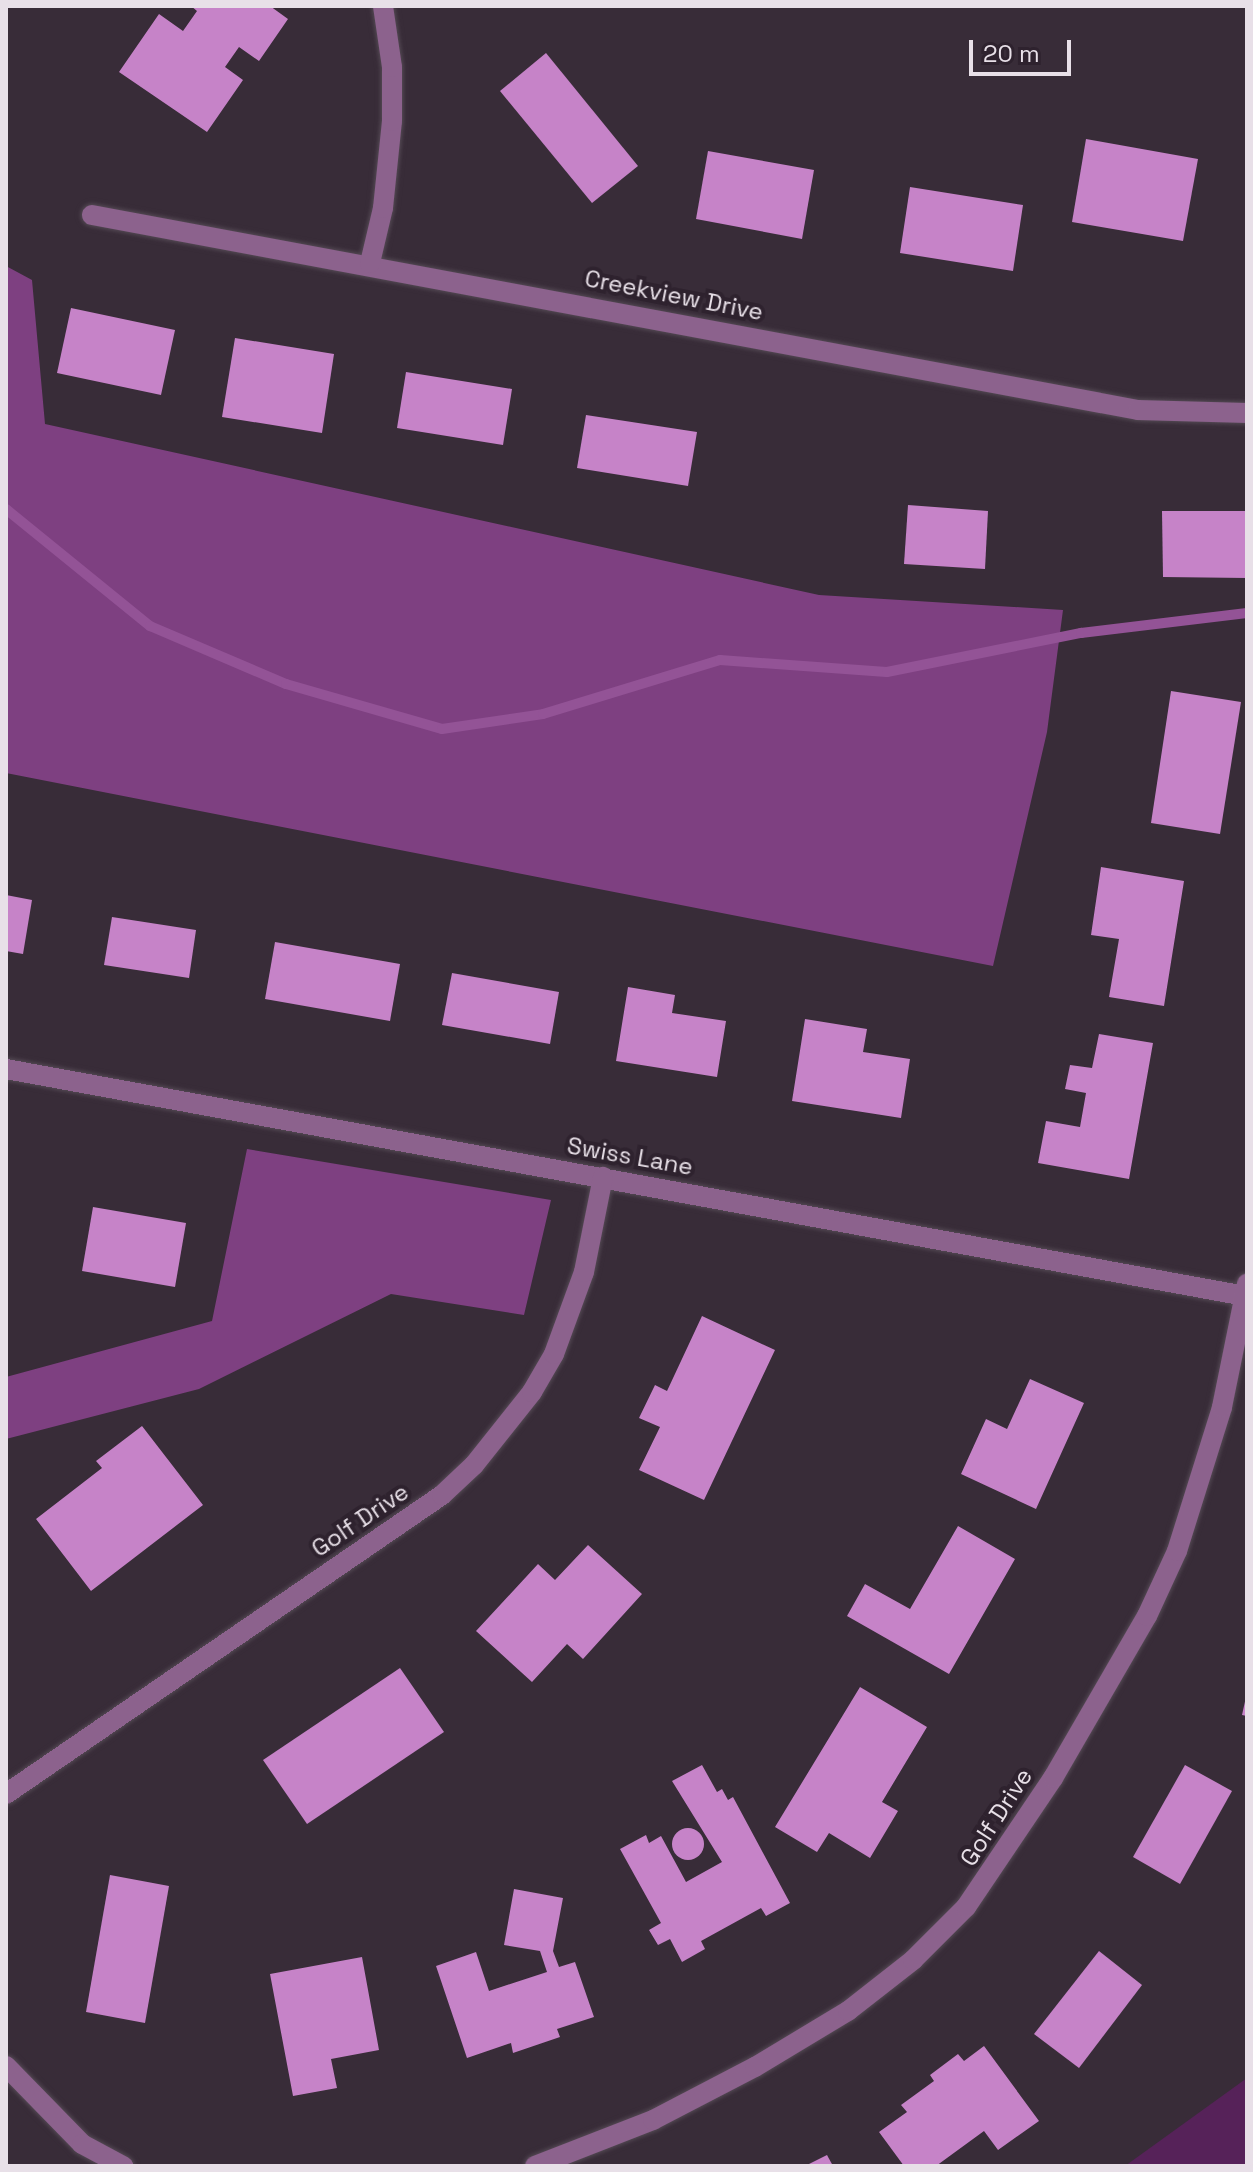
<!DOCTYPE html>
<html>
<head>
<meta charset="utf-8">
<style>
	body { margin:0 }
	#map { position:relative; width:1253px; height:2172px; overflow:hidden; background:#382c38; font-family:"Space Grotesk",sans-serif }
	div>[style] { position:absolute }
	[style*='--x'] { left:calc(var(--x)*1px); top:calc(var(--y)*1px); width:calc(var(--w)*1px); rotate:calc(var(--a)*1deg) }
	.green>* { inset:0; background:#562259 }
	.forest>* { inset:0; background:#7e4081 }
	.stream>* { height:10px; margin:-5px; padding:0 5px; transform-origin:5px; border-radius:5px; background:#935396 }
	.building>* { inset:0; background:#c683c8 }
	.round { border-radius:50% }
	.roads { filter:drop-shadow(0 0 2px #544954) drop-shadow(0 0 2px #544954) }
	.minor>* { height:20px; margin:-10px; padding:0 10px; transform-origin:10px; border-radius:10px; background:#8c628d }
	span { translate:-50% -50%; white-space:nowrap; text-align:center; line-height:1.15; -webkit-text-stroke:8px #2e222e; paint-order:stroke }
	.street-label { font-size:24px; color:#e8e0e8 }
	.frame { position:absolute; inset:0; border:8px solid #e8e0e8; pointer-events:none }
	.scale { position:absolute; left:969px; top:40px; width:102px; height:36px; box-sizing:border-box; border:4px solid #e8e0e8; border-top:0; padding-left:10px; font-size:24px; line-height:28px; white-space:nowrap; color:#e8e0e8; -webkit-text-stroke:6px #2e222e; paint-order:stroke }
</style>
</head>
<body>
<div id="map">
	<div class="green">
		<i style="clip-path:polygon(1247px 2078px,1247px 2166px,1125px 2166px)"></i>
	</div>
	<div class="forest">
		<i style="clip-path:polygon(6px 266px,32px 280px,45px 424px,819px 595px,1063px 610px,1047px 732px,993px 966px,6px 773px)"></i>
		<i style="clip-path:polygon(247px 1149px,551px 1200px,524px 1315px,391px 1294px,199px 1389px,6px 1439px,6px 1377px,212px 1321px)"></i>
	</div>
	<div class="stream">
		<i style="--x:6;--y:509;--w:186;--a:39.1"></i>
		<i style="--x:150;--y:626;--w:148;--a:23.1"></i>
		<i style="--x:286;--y:684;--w:162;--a:16.1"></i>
		<i style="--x:442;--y:729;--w:102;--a:-8.4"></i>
		<i style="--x:543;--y:714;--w:185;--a:-17"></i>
		<i style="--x:720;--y:660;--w:167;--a:4.1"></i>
		<i style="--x:887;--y:672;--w:198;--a:-11.4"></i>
		<i style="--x:1081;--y:633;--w:167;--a:-6.9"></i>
	</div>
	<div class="building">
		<i style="clip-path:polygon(191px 6px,270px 6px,288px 19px,259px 61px,239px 47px,225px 67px,243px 80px,207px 132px,119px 72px,159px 14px,183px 31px,197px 11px)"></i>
		<i style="clip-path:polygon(546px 53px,638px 166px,592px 203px,500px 91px)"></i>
		<i style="clip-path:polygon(1086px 139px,1198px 159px,1183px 241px,1072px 222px)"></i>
		<i style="clip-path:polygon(708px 151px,814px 170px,802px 239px,696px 219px)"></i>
		<i style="clip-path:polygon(910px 187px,1023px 205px,1013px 271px,900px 253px)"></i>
		<i style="clip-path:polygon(71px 308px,175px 330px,161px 395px,57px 373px)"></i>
		<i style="clip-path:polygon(235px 338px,334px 354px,322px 433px,222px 417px)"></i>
		<i style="clip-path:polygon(406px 372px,512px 389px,503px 445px,397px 428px)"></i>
		<i style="clip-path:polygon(586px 415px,697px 432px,688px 486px,577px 468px)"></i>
		<i style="clip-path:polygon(908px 505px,988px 511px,985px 569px,904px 564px)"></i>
		<i style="clip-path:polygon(1162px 511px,1247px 511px,1247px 578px,1163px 577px)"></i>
		<i style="clip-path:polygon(1171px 691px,1241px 702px,1220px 834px,1151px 823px)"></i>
		<i style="clip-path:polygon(1101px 867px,1184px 881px,1164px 1006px,1109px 997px,1119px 939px,1091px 935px)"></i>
		<i style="clip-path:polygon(6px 895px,32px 900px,23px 954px,6px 951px)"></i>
		<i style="clip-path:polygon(112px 917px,196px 930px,189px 978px,104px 965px)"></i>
		<i style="clip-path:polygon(275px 942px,400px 964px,390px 1021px,265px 999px)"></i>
		<i style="clip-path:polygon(452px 973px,559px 992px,550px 1044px,442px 1025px)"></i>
		<i style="clip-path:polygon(628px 987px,675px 995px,672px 1013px,726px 1021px,717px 1077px,616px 1061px)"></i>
		<i style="clip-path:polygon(805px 1019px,867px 1029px,863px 1052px,910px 1059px,901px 1118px,792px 1101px)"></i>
		<i style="clip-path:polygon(1099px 1034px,1153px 1043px,1129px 1179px,1038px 1163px,1046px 1121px,1080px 1127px,1086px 1093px,1065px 1089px,1070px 1065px,1092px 1068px)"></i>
		<i style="clip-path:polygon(93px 1207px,186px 1223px,175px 1287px,82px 1271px)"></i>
		<i style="clip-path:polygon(702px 1316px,775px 1350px,704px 1500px,639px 1470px,660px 1427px,639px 1418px,655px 1385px,667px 1391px)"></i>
		<i style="clip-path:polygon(1030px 1379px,1084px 1403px,1036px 1509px,961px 1474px,986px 1419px,1007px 1429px)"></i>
		<i style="clip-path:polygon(142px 1426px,203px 1505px,91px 1591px,36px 1519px,102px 1468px,96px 1461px)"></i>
		<i style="clip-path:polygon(958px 1526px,1015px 1559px,949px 1674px,847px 1616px,865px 1584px,910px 1609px)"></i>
		<i style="clip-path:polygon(588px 1545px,642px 1594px,583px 1659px,567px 1644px,532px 1682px,476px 1631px,538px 1564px,555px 1580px)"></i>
		<i style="clip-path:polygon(400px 1668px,444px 1732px,307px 1824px,263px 1760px)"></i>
		<i style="clip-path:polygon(860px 1687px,927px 1727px,882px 1802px,898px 1811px,870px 1858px,829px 1833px,817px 1852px,775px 1827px)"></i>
		<i style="clip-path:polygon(1246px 1697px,1247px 1697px,1247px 1716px,1242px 1715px)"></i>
		<i style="clip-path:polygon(702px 1765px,717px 1792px,722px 1789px,728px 1800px,733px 1797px,790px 1903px,766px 1916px,761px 1908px,701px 1941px,705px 1949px,682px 1962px,670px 1939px,658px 1945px,649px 1930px,661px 1923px,620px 1849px,646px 1835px,649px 1843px,661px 1836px,686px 1882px,722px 1862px,672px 1781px)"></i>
		<i style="clip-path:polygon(1185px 1765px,1232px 1791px,1180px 1884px,1133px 1857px)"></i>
		<i class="round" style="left:672px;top:1828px;width:32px;height:32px"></i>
		<i style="clip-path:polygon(110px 1875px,169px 1886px,145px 2023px,86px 2012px)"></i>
		<i style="clip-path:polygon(514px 1889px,563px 1898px,553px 1951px,559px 1967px,575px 1962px,594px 2017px,557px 2029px,560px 2037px,513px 2053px,511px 2043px,467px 2058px,436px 1966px,476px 1952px,489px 1991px,547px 1972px,540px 1951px,504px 1945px)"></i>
		<i style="clip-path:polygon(1099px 1951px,1142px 1985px,1079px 2068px,1034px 2034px)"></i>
		<i style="clip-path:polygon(362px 1957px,379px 2050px,331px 2059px,337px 2088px,293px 2096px,270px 1974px)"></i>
		<i style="clip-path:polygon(984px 2046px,1039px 2121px,998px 2150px,984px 2131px,936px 2166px,904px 2166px,879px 2132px,907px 2112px,901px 2105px,934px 2081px,930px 2075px,958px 2054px,964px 2061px)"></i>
		<i style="clip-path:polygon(827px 2155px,833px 2166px,805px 2166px)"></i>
	</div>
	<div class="roads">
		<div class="minor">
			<i style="--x:92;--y:215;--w:1064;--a:10.56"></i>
			<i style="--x:1138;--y:410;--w:109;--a:1.6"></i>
			<i style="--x:370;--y:263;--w:57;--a:-76.7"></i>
			<i style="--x:383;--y:208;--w:87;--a:-84.1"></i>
			<i style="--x:392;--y:121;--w:54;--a:-90"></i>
			<i style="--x:392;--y:67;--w:62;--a:-98.4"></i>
			<i style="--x:6;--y:1069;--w:1260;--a:10.38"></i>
			<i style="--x:6;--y:1794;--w:529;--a:-34.44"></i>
			<i style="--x:442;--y:1495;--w:44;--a:-43.2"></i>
			<i style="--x:474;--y:1465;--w:93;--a:-51.5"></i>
			<i style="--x:532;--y:1392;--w:44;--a:-59.9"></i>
			<i style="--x:554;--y:1354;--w:87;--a:-69.9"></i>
			<i style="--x:584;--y:1272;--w:97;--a:-78.7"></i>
			<i style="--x:6;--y:2066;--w:109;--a:45.7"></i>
			<i style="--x:82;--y:2144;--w:47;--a:28.2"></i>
			<i style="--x:535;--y:2166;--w:127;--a:-21.3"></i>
			<i style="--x:653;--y:2120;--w:115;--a:-27.5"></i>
			<i style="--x:755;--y:2067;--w:109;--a:-31.1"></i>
			<i style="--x:848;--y:2011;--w:83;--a:-38.1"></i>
			<i style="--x:913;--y:1960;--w:75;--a:-45"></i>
			<i style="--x:966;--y:1907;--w:156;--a:-56"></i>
			<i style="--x:1053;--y:1778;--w:187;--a:-59.9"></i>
			<i style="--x:1147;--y:1616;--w:72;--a:-65.2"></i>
			<i style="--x:1177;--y:1551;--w:151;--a:-72.6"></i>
			<i style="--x:1222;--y:1407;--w:126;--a:-78.5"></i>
		</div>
	</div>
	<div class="street-label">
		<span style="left:674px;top:295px;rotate:11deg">Creekview Drive</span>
		<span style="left:630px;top:1156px;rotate:10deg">Swiss Lane</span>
		<span style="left:360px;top:1520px;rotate:-34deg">Golf Drive</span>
		<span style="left:996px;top:1817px;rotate:-57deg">Golf Drive</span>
	</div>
	<div class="frame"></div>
	<div class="scale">20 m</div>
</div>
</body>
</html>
